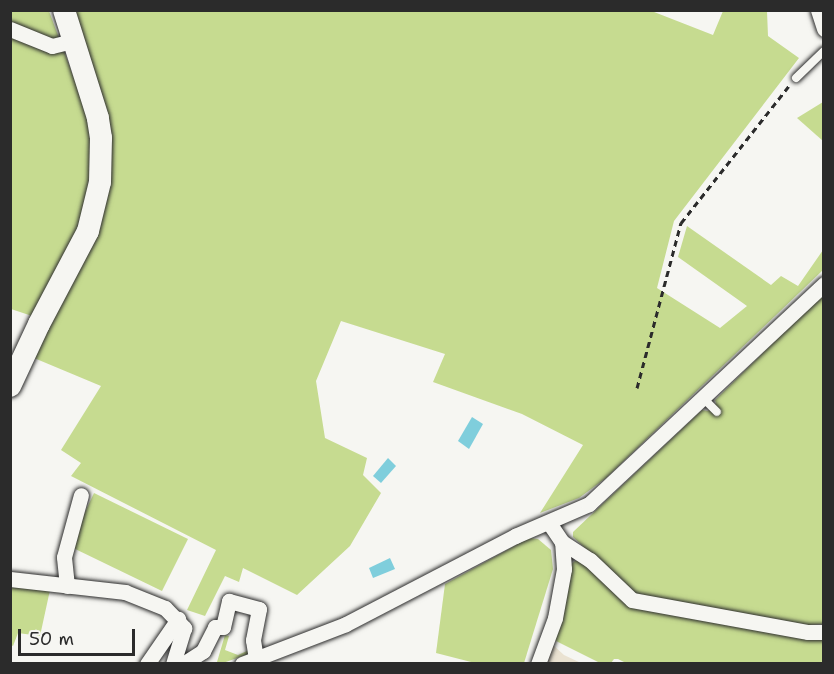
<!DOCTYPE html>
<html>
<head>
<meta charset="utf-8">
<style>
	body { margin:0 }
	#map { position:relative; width:834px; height:674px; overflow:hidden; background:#f6f6f2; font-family:"Shantell Sans",sans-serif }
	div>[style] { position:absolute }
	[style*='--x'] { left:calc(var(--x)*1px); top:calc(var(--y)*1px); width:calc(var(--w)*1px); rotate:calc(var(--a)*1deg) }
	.built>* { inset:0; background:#eae2d1 }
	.green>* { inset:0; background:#c6db90 }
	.water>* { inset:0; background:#7fcedc }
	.path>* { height:3px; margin-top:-1.5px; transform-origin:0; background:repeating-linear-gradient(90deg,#2b2b2b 0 6px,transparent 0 10.5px) }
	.roads { filter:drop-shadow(0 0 2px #2b2b2b) drop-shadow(0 0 2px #2b2b2b) }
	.lane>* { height:8px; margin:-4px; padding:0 4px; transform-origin:4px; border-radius:4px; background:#f6f6f2 }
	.street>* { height:15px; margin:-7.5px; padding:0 7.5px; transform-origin:7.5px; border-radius:7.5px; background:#f6f6f2 }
	.secondary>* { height:22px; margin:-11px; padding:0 11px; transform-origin:11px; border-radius:11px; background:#f6f6f2 }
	span { translate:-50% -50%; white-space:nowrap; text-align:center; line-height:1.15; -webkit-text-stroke:5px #f6f6f2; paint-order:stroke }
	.frame { position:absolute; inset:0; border:12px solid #2b2b2b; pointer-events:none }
	.scale { position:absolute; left:18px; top:629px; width:117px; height:27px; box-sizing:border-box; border:3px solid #2b2b2b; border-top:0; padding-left:8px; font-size:18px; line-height:21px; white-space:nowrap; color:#2b2b2b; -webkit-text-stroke:4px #f6f6f2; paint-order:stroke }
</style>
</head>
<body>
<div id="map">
	<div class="built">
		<i style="clip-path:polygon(553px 645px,564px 655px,581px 663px,543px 664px)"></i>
	</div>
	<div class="green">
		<i style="clip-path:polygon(649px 10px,713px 35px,723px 11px,767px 11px,768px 36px,799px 58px,674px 221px,657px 288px,720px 328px,747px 306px,678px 257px,687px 226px,771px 285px,781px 276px,798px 286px,823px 250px,823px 270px,606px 478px,579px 498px,540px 513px,583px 445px,522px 414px,433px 382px,445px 354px,341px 321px,316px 381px,325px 438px,367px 458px,363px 475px,381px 493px,350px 546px,297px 595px,243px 568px,239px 582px,225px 576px,205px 616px,187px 610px,216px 550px,71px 476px,81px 463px,61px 450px,101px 386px,34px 358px,101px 225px,73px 11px)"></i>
		<i style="clip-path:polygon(10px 11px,49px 11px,81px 97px,89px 127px,91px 156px,87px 198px,75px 235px,32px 316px,11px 309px)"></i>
		<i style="clip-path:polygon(823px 102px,823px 141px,797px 118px)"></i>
		<i style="clip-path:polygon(823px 294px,823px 624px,808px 625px,635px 594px,573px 537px,573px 532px,702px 410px,708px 411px,716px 403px,715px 400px)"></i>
		<i style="clip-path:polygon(94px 493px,188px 539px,162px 591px,69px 546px)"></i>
		<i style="clip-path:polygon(529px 538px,538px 539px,551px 550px,553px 569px,524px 663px,475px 663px,436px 653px,445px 584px)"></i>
		<i style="clip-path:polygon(575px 561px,580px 561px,630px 604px,783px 635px,823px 638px,823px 663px,628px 664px,618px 659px,614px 659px,611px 663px,600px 663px,554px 640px,563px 618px,570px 565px)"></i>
		<i style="clip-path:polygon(11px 585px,50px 590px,40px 636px,18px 633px,13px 646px,11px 645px)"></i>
		<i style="clip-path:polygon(225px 635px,229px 636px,225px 650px,238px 655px,249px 650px,251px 653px,223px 663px,214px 664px,217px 662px)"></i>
	</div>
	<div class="water">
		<i style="clip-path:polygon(472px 417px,483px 424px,469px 449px,458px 441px)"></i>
		<i style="clip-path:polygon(388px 458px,396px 466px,381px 483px,373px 476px)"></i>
		<i style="clip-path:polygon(390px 558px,395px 569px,373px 578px,369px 568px)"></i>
	</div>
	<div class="path">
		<i style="--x:637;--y:388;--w:171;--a:-75.1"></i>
		<i style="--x:681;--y:223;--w:174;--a:-51.8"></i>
	</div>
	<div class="roads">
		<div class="lane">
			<i style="--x:796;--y:78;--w:39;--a:-44"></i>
			<i style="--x:702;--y:397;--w:21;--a:45"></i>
		</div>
		<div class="street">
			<i style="--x:818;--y:10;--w:20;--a:72"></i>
			<i style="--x:10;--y:29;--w:45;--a:22"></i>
			<i style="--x:52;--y:46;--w:21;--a:-14"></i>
			<i style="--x:562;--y:542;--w:33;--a:33"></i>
			<i style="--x:590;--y:560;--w:58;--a:43.6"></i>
			<i style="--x:632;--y:600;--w:179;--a:10.3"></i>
			<i style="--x:808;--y:632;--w:16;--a:0"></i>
			<i style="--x:10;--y:579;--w:116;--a:6.4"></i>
			<i style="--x:125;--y:592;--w:43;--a:21.8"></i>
			<i style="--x:165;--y:608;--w:28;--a:46"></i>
			<i style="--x:184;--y:628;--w:38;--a:107"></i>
			<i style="--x:67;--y:586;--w:29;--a:-96"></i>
			<i style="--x:64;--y:557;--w:64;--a:-74.7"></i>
			<i style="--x:147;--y:664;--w:55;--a:-55.4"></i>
			<i style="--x:183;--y:664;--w:24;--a:-33"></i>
			<i style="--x:203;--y:651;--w:27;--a:-63"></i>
			<i style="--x:215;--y:627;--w:8;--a:0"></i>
			<i style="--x:223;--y:627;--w:27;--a:-77"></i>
			<i style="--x:229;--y:601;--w:31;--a:15"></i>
			<i style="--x:259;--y:609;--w:32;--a:101"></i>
			<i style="--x:253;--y:640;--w:18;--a:81"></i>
			<i style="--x:242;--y:664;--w:111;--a:-21"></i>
			<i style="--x:346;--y:624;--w:191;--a:-27.5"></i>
			<i style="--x:515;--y:536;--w:81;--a:-23.4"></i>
			<i style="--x:589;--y:504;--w:322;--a:-43.1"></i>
			<i style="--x:538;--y:664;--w:49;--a:-69.7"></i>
			<i style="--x:555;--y:618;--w:50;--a:-79.6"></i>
			<i style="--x:564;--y:569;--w:27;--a:-94"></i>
			<i style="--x:562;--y:542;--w:23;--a:-124"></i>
		</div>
		<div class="secondary">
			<i style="--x:10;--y:386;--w:68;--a:-64.9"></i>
			<i style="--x:39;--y:324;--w:105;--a:-62.2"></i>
			<i style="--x:88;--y:231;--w:50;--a:-76.2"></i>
			<i style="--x:100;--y:182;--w:44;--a:-88.7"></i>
			<i style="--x:101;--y:138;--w:20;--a:-99"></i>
			<i style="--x:98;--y:118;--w:113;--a:-107.5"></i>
		</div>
	</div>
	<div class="frame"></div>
	<div class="scale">50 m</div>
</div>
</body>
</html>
